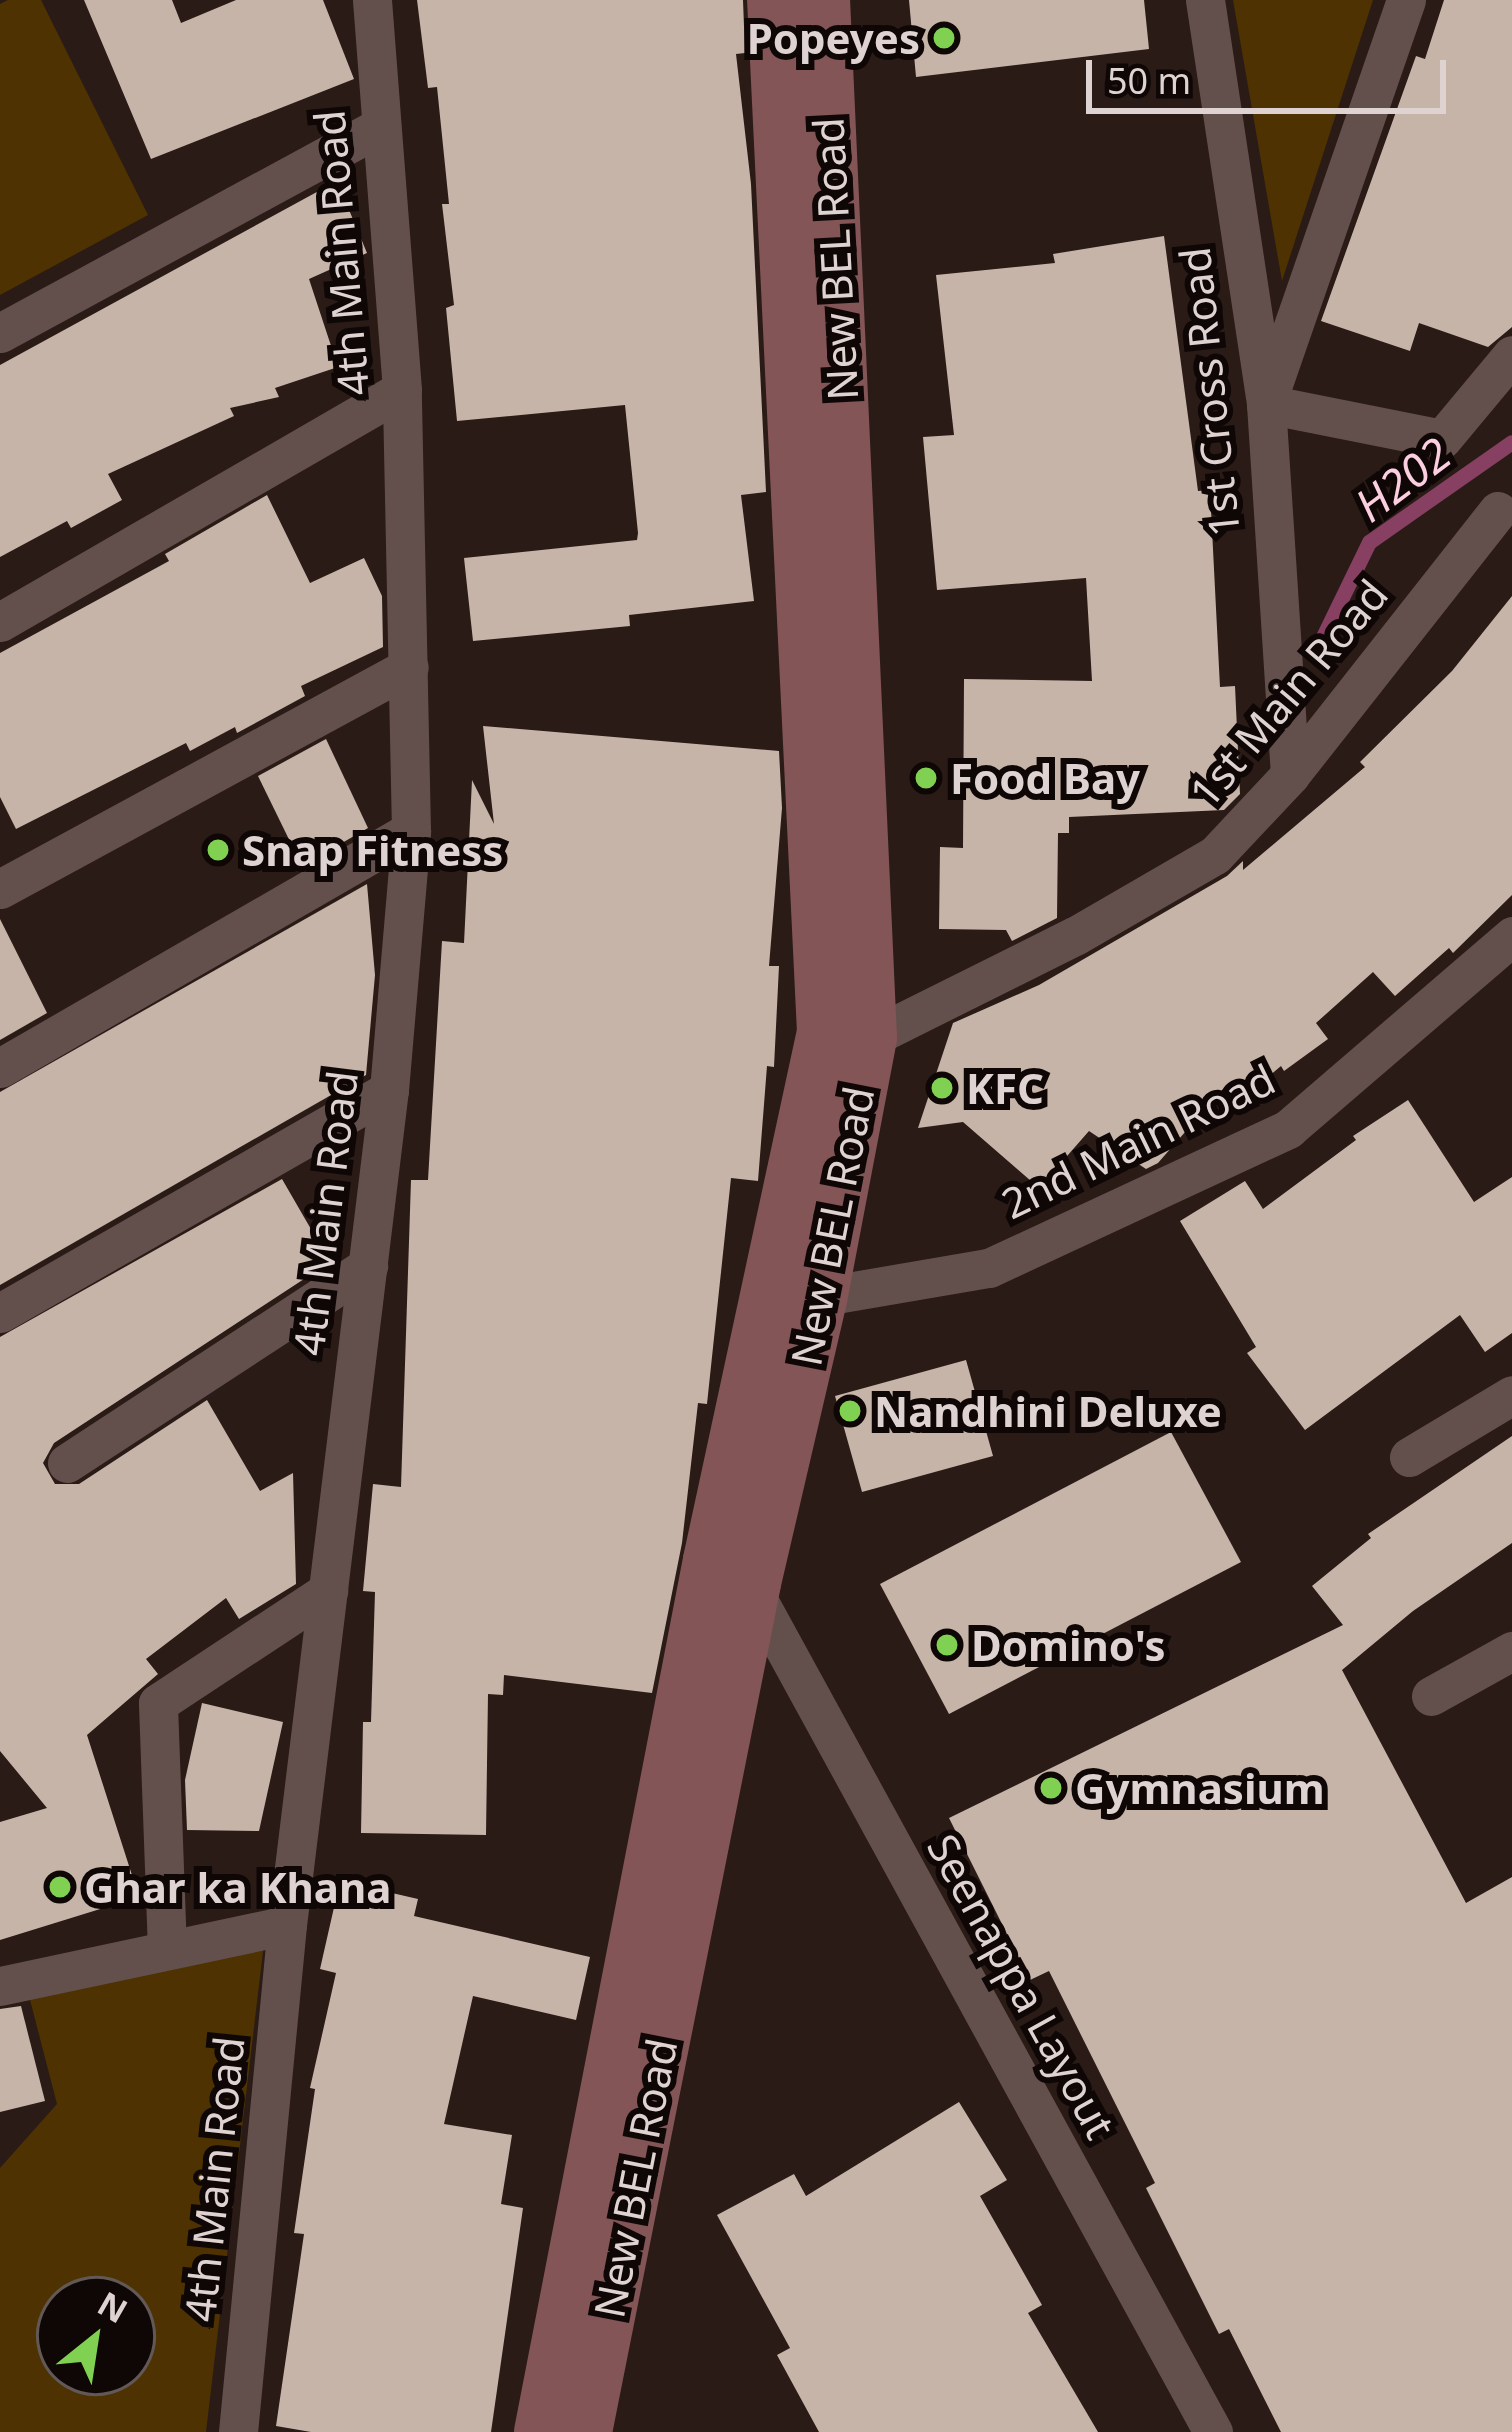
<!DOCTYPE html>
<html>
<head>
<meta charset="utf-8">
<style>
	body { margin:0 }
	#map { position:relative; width:1512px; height:2432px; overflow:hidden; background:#2a1b17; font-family:"Noto Sans",sans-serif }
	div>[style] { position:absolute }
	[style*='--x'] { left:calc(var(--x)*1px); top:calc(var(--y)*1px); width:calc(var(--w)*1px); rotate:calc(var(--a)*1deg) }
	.green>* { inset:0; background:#4e3201 }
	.stream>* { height:15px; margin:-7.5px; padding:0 7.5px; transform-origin:7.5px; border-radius:7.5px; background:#874061 }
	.building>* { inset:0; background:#c6b4a9 }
	.street>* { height:39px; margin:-19.5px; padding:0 19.5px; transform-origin:19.5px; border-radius:19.5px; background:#63504c }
	.secondary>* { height:54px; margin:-27px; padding:0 27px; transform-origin:27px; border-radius:27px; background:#845557 }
	.dots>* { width:33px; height:33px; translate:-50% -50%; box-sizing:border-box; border:6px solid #0e0706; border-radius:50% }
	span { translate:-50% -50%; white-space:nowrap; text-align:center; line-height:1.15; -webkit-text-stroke:12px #0e0706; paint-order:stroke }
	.poi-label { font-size:42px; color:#dfd3d1; font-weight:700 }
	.right { translate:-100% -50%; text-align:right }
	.left { translate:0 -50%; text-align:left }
	.street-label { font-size:42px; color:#dfd3d1 }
	.water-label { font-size:45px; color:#fbcfe0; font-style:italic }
	.north { position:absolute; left:36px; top:2276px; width:120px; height:120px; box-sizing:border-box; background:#0e0706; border:3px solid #625957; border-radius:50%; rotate:30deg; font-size:33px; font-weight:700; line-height:48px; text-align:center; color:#dfd3d1 }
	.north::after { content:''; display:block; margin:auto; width:42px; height:54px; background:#80d051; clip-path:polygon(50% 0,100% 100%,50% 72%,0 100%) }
	.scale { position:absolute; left:1086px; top:60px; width:360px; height:54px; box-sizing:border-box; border:6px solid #dfd3d1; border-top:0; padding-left:15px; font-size:36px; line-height:42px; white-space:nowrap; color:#dfd3d1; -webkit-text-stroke:9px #0e0706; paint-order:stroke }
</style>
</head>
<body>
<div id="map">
	<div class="green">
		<i style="clip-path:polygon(8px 0,41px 0,148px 215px,0 295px,0 4px)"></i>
		<i style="clip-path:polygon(1233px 0,1373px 0,1282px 281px)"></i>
		<i style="clip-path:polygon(evenodd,264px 1943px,206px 2432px,0 2432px,0 2168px,57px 2104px,29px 1996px,264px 1943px,60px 2300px,132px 2300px,132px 2372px,60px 2372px,60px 2300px)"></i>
	</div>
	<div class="stream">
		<i style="--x:1317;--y:649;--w:119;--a:-64.1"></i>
		<i style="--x:1369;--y:542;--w:174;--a:-35"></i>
	</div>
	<div class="building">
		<i style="clip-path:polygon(84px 0,172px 0,181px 23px,236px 0,323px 0,354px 79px,151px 159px)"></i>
		<i style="clip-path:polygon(417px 0,743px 0,745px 53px,736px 54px,751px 184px,766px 492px,741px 495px,754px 601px,629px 615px,630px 626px,473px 641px,464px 558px,637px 540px,638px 533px,625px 405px,457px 421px,446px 308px,454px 305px,442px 204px,449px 204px,437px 87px,428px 88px)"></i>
		<i style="clip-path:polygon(909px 0,1144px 0,1149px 49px,916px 77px)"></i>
		<i style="clip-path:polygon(1444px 0,1512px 0,1512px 327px,1488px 347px,1419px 323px,1410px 351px,1321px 321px,1416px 56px,1425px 59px)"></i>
		<i style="clip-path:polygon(337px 181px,367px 253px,309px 279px,338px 367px,275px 388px,279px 397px,230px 408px,234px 416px,108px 474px,122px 500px,71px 528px,67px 521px,0 557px,0 365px)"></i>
		<i style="clip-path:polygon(1164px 236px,1198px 491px,1210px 490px,1220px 687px,1235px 686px,1240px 794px,1224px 810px,1069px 817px,1069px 833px,1058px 833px,1057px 918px,1012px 941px,1006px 930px,939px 929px,940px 847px,963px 848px,964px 679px,1092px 681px,1086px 578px,937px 590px,923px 437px,954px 435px,936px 275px,1055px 263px,1053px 254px)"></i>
		<i style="clip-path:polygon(267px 495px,310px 583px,364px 558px,382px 596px,383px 647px,301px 686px,305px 696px,237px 733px,235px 727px,190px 751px,186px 743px,16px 829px,0 797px,0 653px,169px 561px,165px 554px)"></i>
		<i style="clip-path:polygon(1512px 596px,1512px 895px,1453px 953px,1449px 948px,1395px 996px,1373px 972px,1316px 1023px,1328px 1039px,1284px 1071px,1281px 1066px,1232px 1107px,1220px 1092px,1158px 1163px,1146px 1169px,1089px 1131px,1039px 1188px,963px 1122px,918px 1128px,953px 1023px,1039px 985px,1227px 876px,1243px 861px,1243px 870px,1365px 767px,1360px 762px,1452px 671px)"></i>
		<i style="clip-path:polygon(483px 726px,779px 751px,782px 808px,769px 966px,779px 966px,774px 1067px,767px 1066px,758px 1181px,731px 1178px,707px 1404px,698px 1403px,682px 1543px,652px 1693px,504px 1675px,503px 1695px,488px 1694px,486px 1835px,361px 1833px,363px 1722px,371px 1722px,375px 1592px,363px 1591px,373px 1484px,401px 1487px,411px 1180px,428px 1180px,442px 941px,464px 943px,472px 780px,494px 824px)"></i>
		<i style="clip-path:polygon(326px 739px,368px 828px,302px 866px,258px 776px)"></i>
		<i style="clip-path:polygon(367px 884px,375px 975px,366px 1075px,0 1285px,0 1092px)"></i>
		<i style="clip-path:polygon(0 919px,47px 1013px,0 1040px)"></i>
		<i style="clip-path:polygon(1408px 1100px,1474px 1202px,1512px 1177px,1512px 1333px,1485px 1352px,1460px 1315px,1305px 1430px,1247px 1353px,1256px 1347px,1180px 1221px,1245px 1181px,1263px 1209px,1356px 1140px,1353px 1136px)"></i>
		<i style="clip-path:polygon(282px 1179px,330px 1262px,54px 1443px,43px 1463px,55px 1484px,79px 1484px,207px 1400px,260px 1491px,293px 1473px,296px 1584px,239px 1619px,226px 1598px,146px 1659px,158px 1674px,87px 1735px,139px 1897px,0 1940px,0 1822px,47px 1808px,0 1751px,0 1337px)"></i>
		<i style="clip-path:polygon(966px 1360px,993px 1456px,862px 1492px,835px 1396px)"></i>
		<i style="clip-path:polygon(1171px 1432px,1241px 1562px,949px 1714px,880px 1584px)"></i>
		<i style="clip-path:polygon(1512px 1436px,1512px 1543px,1413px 1611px,1342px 1670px,1466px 1903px,1512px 1877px,1512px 2432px,1281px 2432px,1229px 2329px,1219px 2334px,1146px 2188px,1155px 2183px,1049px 1971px,1030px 1980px,949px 1818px,1343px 1625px,1312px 1586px,1371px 1538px,1368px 1534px)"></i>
		<i style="clip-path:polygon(202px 1703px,283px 1722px,259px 1831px,187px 1830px,185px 1780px)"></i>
		<i style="clip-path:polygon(340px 1881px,418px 1899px,414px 1916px,590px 1957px,576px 2020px,473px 1996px,444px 2124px,512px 2135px,501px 2204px,523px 2208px,491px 2432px,311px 2432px,276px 2426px,304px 2234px,294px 2233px,315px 2089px,310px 2088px,336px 1973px,320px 1969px)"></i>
		<i style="clip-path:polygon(21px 2006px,45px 2101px,0 2112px,0 2009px)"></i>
		<i style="clip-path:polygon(959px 2102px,1007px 2180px,980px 2196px,1042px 2305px,1028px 2313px,1098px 2432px,819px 2432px,777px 2355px,790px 2348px,717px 2215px,794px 2174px,806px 2196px)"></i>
	</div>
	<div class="street">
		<i style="--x:1205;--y:0;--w:409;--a:81.4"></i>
		<i style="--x:1266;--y:404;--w:372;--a:86.3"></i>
		<i style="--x:1406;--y:0;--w:428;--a:109.1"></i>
		<i style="--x:1266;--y:404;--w:179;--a:11.2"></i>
		<i style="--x:1442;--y:439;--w:109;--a:-50.2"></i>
		<i style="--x:0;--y:333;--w:430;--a:-28.5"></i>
		<i style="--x:0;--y:622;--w:464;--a:-30"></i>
		<i style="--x:0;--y:889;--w:465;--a:-28.5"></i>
		<i style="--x:870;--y:1038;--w:229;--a:-26.5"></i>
		<i style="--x:1075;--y:936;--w:162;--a:-30.1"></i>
		<i style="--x:1215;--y:855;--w:110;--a:-46.8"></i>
		<i style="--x:1290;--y:775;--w:336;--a:-51.8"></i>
		<i style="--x:0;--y:1068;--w:474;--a:-30"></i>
		<i style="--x:795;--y:1301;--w:197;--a:-9.7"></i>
		<i style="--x:989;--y:1268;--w:330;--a:-24.9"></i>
		<i style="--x:1288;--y:1129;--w:296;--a:-40.7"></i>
		<i style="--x:0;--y:1313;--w:448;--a:-29.8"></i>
		<i style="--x:1409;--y:1457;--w:120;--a:-31"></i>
		<i style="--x:67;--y:1463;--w:360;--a:-33.2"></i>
		<i style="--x:747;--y:1580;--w:971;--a:61.32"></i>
		<i style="--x:1431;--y:1696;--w:93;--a:-29.1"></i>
		<i style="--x:167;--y:1950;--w:247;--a:-92.1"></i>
		<i style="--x:158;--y:1703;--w:204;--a:-33.4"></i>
		<i style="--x:0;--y:1986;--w:293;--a:-12"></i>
		<i style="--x:238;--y:2432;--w:509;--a:-84.48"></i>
		<i style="--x:287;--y:1925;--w:841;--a:-83.04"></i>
		<i style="--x:389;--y:1090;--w:260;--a:-85.1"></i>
		<i style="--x:411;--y:831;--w:441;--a:-91.2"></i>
		<i style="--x:402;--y:390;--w:391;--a:-94.4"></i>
	</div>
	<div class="secondary">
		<i style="--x:541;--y:2432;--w:888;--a:-79.03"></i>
		<i style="--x:710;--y:1560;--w:540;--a:-77.82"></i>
		<i style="--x:824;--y:1032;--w:1033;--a:-92.77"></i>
		<i style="--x:585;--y:2432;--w:866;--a:-78.74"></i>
		<i style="--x:754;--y:1583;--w:291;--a:-76.9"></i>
		<i style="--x:820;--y:1300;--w:267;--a:-79.2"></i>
		<i style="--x:870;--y:1038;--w:1039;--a:-92.59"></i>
	</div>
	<div class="dots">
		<i style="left:944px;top:38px;background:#80d051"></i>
		<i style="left:926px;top:778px;background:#80d051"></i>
		<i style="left:218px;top:850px;background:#80d051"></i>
		<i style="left:942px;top:1088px;background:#80d051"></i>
		<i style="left:850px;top:1411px;background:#80d051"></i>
		<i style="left:947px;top:1645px;background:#80d051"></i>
		<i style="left:1051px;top:1788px;background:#80d051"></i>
		<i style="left:60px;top:1887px;background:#80d051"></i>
	</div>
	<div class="poi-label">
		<span class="right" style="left:920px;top:38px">Popeyes</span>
		<span class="left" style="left:950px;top:778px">Food Bay</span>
		<span class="left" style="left:242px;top:850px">Snap Fitness</span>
		<span class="left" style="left:966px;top:1088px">KFC</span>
		<span class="left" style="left:874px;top:1411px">Nandhini Deluxe</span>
		<span class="left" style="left:971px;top:1645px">Domino's</span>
		<span class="left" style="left:1075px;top:1788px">Gymnasium</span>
		<span class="left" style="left:84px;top:1887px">Ghar ka Khana</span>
	</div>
	<div class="street-label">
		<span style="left:341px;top:253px;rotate:-95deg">4th Main Road</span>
		<span style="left:835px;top:259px;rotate:-93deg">New BEL Road</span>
		<span style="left:1209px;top:392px;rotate:-96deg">1st Cross Road</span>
		<span style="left:1288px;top:693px;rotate:-50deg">1st Main Road</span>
		<span style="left:1138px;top:1141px;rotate:-26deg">2nd Main Road</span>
		<span style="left:325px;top:1213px;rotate:-83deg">4th Main Road</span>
		<span style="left:832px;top:1226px;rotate:-79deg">New BEL Road</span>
		<span style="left:1022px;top:1986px;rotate:61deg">Seenappa Layout</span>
		<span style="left:635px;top:2178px;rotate:-79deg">New BEL Road</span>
		<span style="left:214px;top:2179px;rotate:-84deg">4th Main Road</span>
	</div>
	<div class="water-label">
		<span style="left:1402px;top:479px;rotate:-37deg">H202</span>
	</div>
	<div class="north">N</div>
	<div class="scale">50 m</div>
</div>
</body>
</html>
